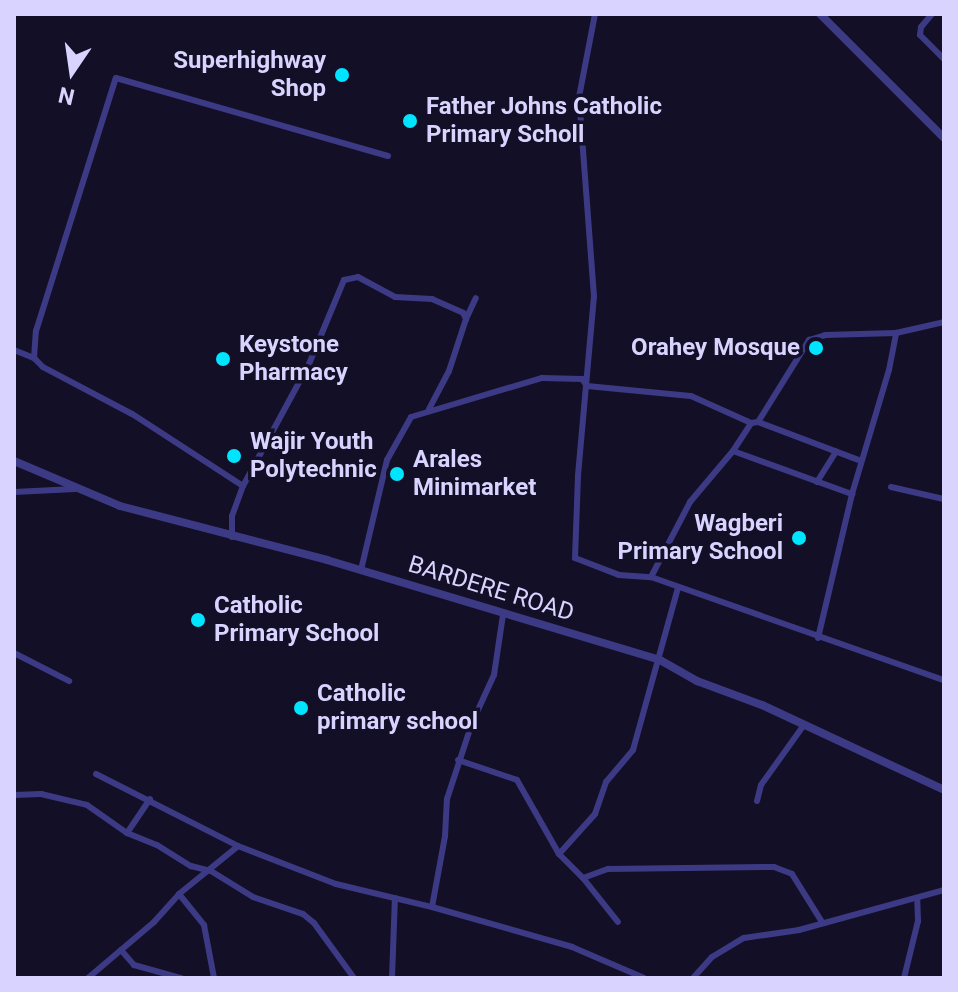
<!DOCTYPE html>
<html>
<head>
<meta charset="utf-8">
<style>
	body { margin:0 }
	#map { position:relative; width:958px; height:992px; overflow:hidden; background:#130f26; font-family:Roboto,sans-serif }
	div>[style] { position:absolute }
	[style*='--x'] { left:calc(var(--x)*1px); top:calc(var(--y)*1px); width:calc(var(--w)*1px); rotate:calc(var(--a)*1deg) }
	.minor>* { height:6px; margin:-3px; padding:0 3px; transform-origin:3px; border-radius:3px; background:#3d3a85 }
	.tertiary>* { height:8px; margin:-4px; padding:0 4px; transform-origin:4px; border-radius:4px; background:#3d3a85 }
	.dots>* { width:22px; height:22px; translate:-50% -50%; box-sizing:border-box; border:4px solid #130f26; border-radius:50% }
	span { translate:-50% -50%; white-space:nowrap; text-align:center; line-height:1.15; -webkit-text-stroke:7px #130f26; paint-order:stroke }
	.poi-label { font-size:24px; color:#d9d4ff; font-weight:700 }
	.right { translate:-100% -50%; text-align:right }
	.left { translate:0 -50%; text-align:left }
	.street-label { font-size:24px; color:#d9d4ff }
	.frame { position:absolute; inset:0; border:16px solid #d9d4ff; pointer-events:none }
	.north { position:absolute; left:32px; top:32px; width:80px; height:80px; -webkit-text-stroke:6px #130f26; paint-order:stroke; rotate:193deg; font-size:22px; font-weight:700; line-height:32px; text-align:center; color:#d9d4ff }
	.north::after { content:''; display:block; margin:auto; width:28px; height:36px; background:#d9d4ff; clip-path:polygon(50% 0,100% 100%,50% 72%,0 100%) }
</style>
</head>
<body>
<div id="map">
	<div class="minor">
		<i style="--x:595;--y:14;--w:85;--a:100.9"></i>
		<i style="--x:579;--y:97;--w:200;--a:85.7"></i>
		<i style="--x:594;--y:296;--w:181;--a:95.1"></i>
		<i style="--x:578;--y:476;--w:82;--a:92.1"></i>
		<i style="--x:575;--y:558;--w:47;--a:21.1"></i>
		<i style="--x:619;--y:575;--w:32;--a:4"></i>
		<i style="--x:651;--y:577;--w:311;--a:19.4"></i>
		<i style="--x:932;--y:14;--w:17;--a:130"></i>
		<i style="--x:921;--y:27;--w:8;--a:97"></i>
		<i style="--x:920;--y:35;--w:34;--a:45"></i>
		<i style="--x:466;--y:319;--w:23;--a:-65"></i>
		<i style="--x:14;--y:350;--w:22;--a:22"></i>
		<i style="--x:758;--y:422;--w:97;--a:-58.1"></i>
		<i style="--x:809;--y:340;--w:17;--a:-17"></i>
		<i style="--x:825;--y:335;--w:71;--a:-1.6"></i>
		<i style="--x:896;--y:333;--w:49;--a:-12.9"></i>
		<i style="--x:733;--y:451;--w:127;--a:19.9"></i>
		<i style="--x:817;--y:482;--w:36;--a:-58"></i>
		<i style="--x:243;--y:486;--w:132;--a:-147"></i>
		<i style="--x:132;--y:414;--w:101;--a:-152.2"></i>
		<i style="--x:43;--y:367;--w:13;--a:-135"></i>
		<i style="--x:34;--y:358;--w:27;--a:-86"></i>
		<i style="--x:36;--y:331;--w:265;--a:-72.5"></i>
		<i style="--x:116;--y:78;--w:283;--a:16"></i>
		<i style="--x:891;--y:487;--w:54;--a:12.8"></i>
		<i style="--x:14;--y:492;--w:61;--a:-2.8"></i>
		<i style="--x:232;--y:537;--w:21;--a:-90"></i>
		<i style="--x:232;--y:516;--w:32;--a:-70"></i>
		<i style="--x:243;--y:486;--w:139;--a:-61.6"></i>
		<i style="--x:309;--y:364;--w:91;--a:-67.4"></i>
		<i style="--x:344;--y:280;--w:14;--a:-12"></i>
		<i style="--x:358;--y:277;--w:42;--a:28.4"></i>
		<i style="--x:395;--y:297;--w:37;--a:3"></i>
		<i style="--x:432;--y:299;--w:34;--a:24"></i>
		<i style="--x:463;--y:313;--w:7;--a:63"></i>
		<i style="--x:466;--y:319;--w:55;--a:108.1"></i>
		<i style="--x:449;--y:371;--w:43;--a:117.8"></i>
		<i style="--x:361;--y:570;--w:113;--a:-76.7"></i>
		<i style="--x:387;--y:460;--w:49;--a:-60.8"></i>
		<i style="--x:411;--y:417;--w:137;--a:-16.6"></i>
		<i style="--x:542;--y:378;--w:40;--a:1.4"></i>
		<i style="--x:582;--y:379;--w:9;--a:54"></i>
		<i style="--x:587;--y:386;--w:104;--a:5.5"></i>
		<i style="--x:691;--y:396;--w:66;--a:24.2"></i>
		<i style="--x:751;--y:423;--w:7;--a:-8"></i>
		<i style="--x:758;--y:422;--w:110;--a:20.7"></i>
		<i style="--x:651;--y:577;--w:85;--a:-62.5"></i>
		<i style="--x:690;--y:502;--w:67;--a:-49.9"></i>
		<i style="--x:733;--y:451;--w:33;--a:-57"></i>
		<i style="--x:818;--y:638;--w:148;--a:-76.7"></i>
		<i style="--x:852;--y:494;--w:129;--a:-73.4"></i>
		<i style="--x:889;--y:370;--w:38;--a:-79"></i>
		<i style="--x:14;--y:653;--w:62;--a:27"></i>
		<i style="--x:458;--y:760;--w:62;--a:18.7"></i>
		<i style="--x:517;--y:780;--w:85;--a:60.4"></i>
		<i style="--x:559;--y:854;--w:34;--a:45"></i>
		<i style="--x:583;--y:878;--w:56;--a:51.5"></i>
		<i style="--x:96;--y:774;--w:159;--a:26.9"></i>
		<i style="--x:238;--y:846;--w:105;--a:21.2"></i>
		<i style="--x:336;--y:884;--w:99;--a:13.5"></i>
		<i style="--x:432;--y:907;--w:146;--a:15.9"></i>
		<i style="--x:572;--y:947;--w:78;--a:23.3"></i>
		<i style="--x:14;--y:795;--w:27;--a:-2"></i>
		<i style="--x:41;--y:794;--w:47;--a:13.4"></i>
		<i style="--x:87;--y:805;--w:49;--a:35"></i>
		<i style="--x:127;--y:833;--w:32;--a:22"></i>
		<i style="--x:157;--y:845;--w:40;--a:32"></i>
		<i style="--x:191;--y:866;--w:21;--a:14"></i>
		<i style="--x:211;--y:871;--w:49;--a:31.8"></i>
		<i style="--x:253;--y:897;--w:53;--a:18.8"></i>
		<i style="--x:303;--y:914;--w:14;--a:39"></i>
		<i style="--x:314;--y:923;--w:68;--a:54"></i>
		<i style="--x:757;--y:801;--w:16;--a:-76"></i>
		<i style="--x:761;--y:785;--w:74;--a:-54.4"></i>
		<i style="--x:127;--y:833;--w:41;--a:-55.9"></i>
		<i style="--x:559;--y:854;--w:54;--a:-48"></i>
		<i style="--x:595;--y:814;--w:34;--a:-71"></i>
		<i style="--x:606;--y:782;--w:42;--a:-49.8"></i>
		<i style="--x:633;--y:750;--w:168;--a:-74.5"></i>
		<i style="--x:583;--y:878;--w:27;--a:-20"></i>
		<i style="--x:608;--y:869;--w:166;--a:-0.7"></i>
		<i style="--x:774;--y:867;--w:19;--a:21"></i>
		<i style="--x:792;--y:874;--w:57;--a:58"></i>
		<i style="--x:179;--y:894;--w:40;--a:51"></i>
		<i style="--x:204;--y:925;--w:54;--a:79.3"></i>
		<i style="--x:432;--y:907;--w:72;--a:-79.6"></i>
		<i style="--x:445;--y:836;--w:37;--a:-87"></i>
		<i style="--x:447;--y:799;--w:80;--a:-71.8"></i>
		<i style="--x:472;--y:723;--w:53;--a:-65.4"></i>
		<i style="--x:494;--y:675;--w:61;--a:-81.5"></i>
		<i style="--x:121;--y:950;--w:20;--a:49"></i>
		<i style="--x:134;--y:965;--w:49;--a:15.5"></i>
		<i style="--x:88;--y:978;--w:87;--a:-40.3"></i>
		<i style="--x:154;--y:922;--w:38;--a:-48"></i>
		<i style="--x:179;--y:894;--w:76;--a:-39.1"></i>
		<i style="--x:392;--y:978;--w:80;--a:-87.9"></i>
		<i style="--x:693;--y:978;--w:28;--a:-48"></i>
		<i style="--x:712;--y:957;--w:37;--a:-31"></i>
		<i style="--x:744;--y:938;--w:56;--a:-8.3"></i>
		<i style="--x:799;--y:930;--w:150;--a:-15.4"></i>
		<i style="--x:904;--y:978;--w:59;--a:-76.2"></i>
		<i style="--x:918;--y:921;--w:23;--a:-92"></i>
	</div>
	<div class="tertiary">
		<i style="--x:820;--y:14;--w:175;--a:45"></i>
		<i style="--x:14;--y:461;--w:115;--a:23"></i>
		<i style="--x:120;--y:506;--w:214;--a:14.6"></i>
		<i style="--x:327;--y:560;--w:348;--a:16.7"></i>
		<i style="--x:660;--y:660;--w:43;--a:29.6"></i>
		<i style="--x:697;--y:681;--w:69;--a:20.3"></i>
		<i style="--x:762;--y:705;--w:201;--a:25"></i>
	</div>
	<div class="dots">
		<i style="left:342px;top:75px;background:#00e5ff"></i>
		<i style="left:410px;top:121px;background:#00e5ff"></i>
		<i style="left:816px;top:348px;background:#00e5ff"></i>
		<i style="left:223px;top:359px;background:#00e5ff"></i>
		<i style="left:234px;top:456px;background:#00e5ff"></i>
		<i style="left:397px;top:474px;background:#00e5ff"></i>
		<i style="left:799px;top:538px;background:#00e5ff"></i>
		<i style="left:198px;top:620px;background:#00e5ff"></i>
		<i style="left:301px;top:708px;background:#00e5ff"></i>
	</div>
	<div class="poi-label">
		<span class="right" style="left:326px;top:75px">Superhighway<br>Shop</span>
		<span class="left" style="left:426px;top:121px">Father Johns Catholic<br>Primary Scholl</span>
		<span class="left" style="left:239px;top:359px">Keystone<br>Pharmacy</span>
		<span class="right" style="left:800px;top:348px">Orahey Mosque</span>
		<span class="left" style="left:250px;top:456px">Wajir Youth<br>Polytechnic</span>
		<span class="left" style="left:413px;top:474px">Arales<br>Minimarket</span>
		<span class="right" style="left:783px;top:538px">Wagberi<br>Primary School</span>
		<span class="left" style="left:214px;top:620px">Catholic<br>Primary School</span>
		<span class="left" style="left:317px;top:708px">Catholic<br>primary school</span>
	</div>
	<div class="street-label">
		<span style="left:491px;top:589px;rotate:17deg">BARDERE ROAD</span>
	</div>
	<div class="frame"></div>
	<div class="north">N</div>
</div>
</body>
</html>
